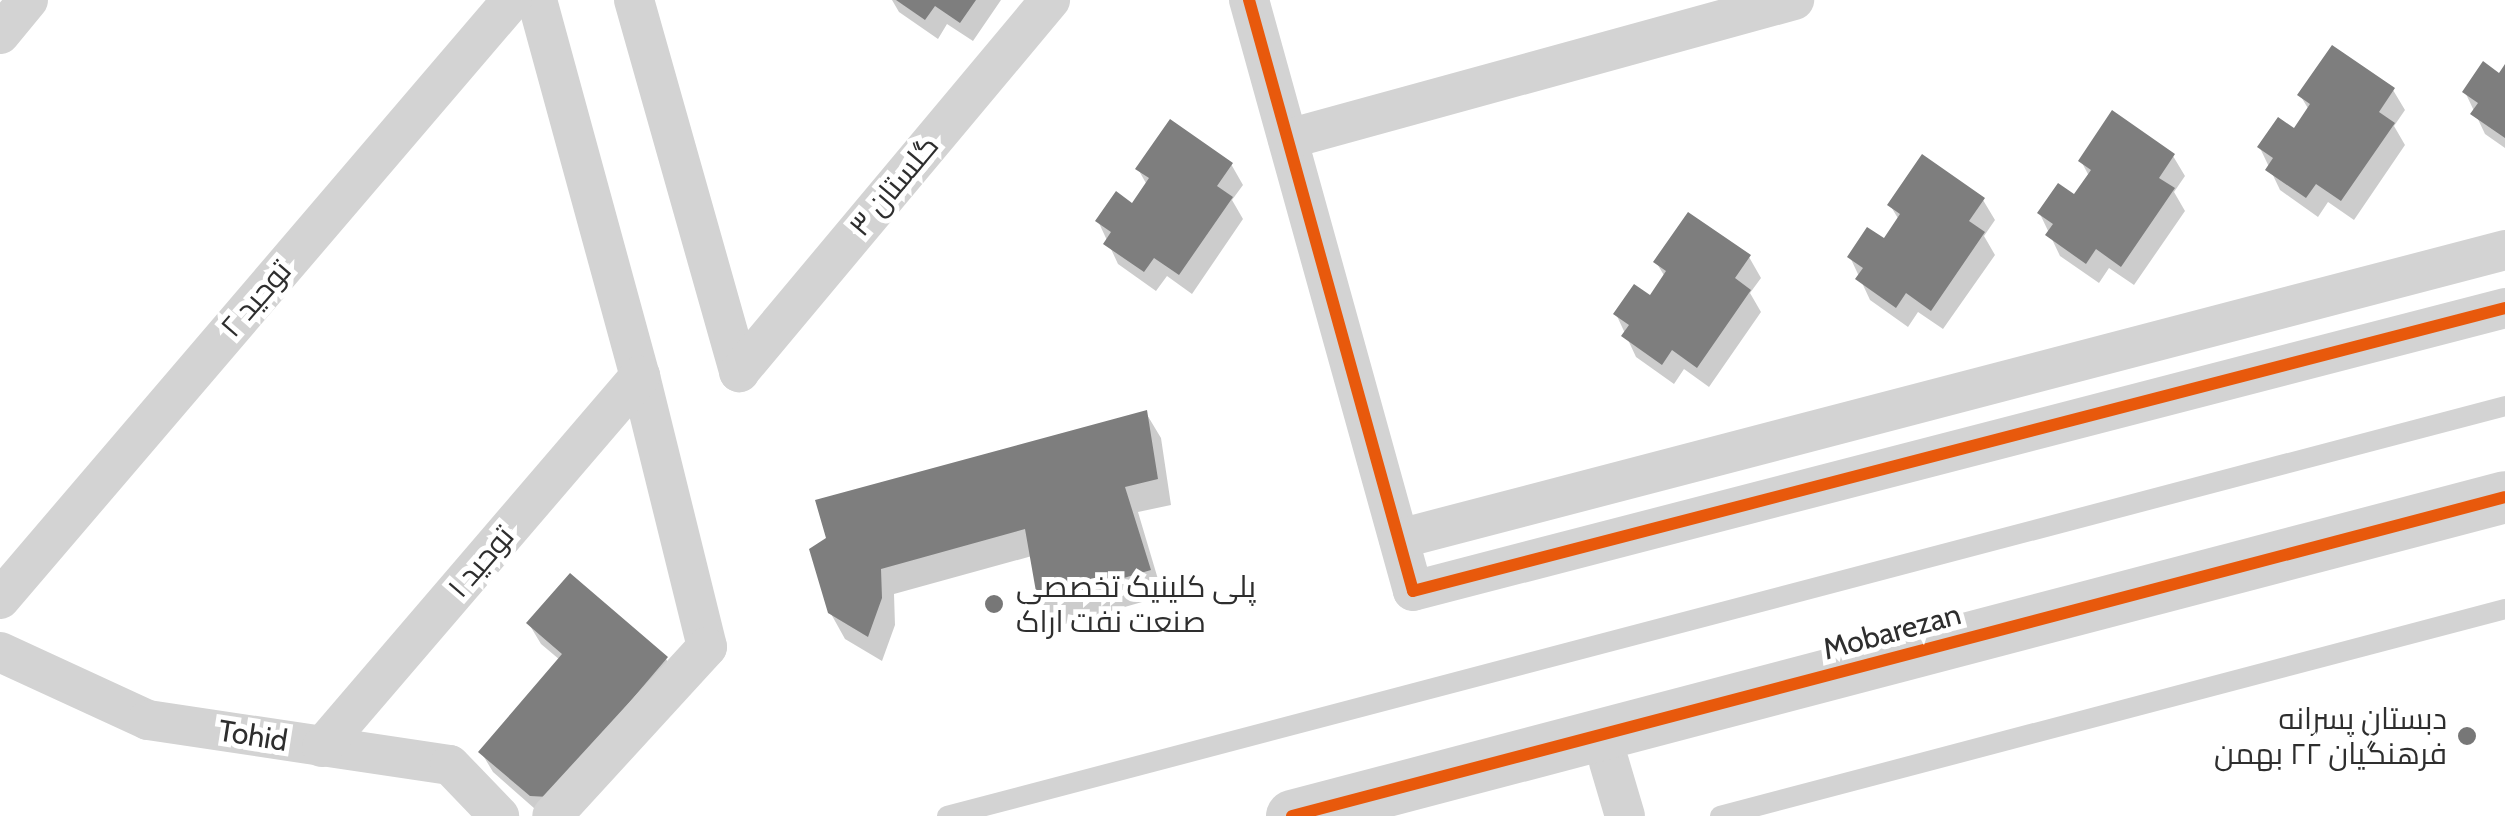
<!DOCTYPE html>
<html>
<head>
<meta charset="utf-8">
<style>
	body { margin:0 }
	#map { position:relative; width:2505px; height:816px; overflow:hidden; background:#fff; font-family:Cabin,Cairo,sans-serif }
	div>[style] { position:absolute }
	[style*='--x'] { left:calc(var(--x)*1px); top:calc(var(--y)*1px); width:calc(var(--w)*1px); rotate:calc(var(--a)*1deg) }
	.shadow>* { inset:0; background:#0003 }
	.building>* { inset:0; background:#7e7e7e }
	.service>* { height:20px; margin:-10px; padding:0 10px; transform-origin:10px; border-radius:10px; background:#d3d3d3 }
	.minor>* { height:40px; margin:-20px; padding:0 20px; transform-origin:20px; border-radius:20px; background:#d3d3d3 }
	.tertiary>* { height:52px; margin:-26px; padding:0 26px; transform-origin:26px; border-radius:26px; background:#d3d3d3 }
	.cycleway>* { height:12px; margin:-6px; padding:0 6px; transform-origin:6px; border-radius:6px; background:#e8590c }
	.dots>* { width:28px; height:28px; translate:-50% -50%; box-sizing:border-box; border:5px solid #fff; border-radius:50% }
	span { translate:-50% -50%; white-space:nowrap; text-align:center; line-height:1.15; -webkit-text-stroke:10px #fff; paint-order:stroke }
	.street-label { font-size:30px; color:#2e2e2e }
	.poi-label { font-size:30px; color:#2e2e2e }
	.left { translate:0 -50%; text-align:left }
	.right { translate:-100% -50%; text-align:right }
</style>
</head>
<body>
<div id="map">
	<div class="shadow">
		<i style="clip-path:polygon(892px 0,1001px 0,973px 41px,947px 24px,938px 39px,899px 12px)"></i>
		<i style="clip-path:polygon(2505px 69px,2505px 148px,2485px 134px,2465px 92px,2500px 76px)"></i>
		<i style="clip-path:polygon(2393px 90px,2405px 110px,2394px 126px,2405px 145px,2354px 220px,2328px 202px,2318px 217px,2280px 190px,2260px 148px,2295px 132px,2309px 110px,2300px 95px)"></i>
		<i style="clip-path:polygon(2173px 156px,2185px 176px,2174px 192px,2185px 211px,2134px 285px,2109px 268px,2099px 283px,2060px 256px,2040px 214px,2075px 198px,2089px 176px,2081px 161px)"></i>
		<i style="clip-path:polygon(1231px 164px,1243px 185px,1232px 200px,1243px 219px,1192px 294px,1167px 276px,1156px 291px,1118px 264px,1098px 221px,1133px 206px,1147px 185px,1138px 169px)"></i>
		<i style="clip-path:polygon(1983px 200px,1995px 220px,1984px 236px,1995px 255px,1943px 329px,1918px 312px,1908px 327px,1870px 300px,1850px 257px,1884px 242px,1899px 220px,1890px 205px)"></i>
		<i style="clip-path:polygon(1749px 257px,1761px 278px,1750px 293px,1761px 312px,1709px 387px,1684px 369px,1674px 384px,1636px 357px,1616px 314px,1650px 299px,1665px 277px,1656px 262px)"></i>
		<i style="clip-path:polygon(1146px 413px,1161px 438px,1171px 505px,1138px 512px,1163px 596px,1055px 627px,1040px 602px,1032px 556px,894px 594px,895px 625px,882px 661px,845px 639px,830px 612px,812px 550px)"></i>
		<i style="clip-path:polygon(529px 624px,666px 659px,678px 679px,543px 816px,493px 772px,481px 752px,560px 660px,541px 644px)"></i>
	</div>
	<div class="building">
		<i style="clip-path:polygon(896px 0,976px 0,960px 23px,935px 6px,925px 20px)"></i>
		<i style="clip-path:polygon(2332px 45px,2395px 88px,2379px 112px,2395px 123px,2341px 201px,2316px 184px,2306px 198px,2265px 170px,2273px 158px,2257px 147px,2278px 117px,2294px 128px,2310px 104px,2297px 95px)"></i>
		<i style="clip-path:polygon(2483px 61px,2499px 73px,2505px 64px,2505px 138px,2470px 114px,2478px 103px,2462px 92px)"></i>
		<i style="clip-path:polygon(2112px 110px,2175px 154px,2159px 178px,2175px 188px,2121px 267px,2096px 249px,2086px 264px,2045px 235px,2053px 224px,2037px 213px,2058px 183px,2074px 194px,2091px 170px,2078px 161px)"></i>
		<i style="clip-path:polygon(1170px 119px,1233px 163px,1217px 186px,1233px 197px,1179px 275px,1154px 258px,1144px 272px,1103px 244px,1111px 232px,1095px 221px,1116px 191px,1132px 203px,1149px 178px,1135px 169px)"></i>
		<i style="clip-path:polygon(1922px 154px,1985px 198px,1969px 221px,1985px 232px,1931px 311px,1906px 293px,1896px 308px,1855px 279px,1863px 268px,1847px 257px,1867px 227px,1884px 238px,1900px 214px,1887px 205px)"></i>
		<i style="clip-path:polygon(1688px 212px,1751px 255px,1735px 278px,1751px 290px,1697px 368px,1672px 350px,1662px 365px,1621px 336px,1629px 325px,1613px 314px,1634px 284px,1650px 295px,1666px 271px,1653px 262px)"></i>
		<i style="clip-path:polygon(1147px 410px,1158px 479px,1125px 487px,1151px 570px,1038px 603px,1025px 529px,881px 569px,882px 598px,868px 637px,828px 613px,809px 549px,826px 538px,815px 500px)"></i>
		<i style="clip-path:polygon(570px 573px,668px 657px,549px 797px,530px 796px,478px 752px,562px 654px,526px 623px)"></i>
	</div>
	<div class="service">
		<i style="--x:947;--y:816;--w:1611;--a:-14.74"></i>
		<i style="--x:1720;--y:816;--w:812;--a:-14.77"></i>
	</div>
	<div class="minor">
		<i style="--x:537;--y:0;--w:390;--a:74.7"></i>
		<i style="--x:640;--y:376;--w:279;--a:76.1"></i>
		<i style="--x:707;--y:647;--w:229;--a:132.5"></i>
		<i style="--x:634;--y:0;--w:387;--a:74.2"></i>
		<i style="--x:1249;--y:0;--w:613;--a:74.49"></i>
		<i style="--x:1413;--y:591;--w:1128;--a:-14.53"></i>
		<i style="--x:0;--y:34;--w:44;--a:-50.5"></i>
		<i style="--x:1288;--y:139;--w:525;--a:-15.36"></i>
		<i style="--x:739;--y:372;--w:485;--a:-50.1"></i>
		<i style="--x:1399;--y:539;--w:1143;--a:-14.64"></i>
		<i style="--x:0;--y:599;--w:788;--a:-49.48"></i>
		<i style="--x:0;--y:652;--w:163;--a:24.7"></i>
		<i style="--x:148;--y:720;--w:305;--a:8.5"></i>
		<i style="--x:450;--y:765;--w:71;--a:46.1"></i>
		<i style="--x:322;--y:747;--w:489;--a:-49.4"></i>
		<i style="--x:1609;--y:762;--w:56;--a:73.5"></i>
	</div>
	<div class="tertiary">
		<i style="--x:1292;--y:816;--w:1254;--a:-14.73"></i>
	</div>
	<div class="cycleway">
		<i style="--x:1249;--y:0;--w:613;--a:74.49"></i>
		<i style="--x:1413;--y:591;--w:1128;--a:-14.53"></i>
		<i style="--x:1292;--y:816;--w:1254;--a:-14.73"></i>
	</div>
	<div class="dots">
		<i style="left:994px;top:604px;background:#777"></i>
		<i style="left:2467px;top:736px;background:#777"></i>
	</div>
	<div class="street-label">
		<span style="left:894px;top:186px;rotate:-50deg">گلستان ۳</span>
		<span style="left:256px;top:299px;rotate:-49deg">توحید ۲</span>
		<span style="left:481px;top:562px;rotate:-49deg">توحید ۱</span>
		<span style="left:1892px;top:632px;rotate:-15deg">Mobarezan</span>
		<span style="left:253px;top:736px;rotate:9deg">Tohid</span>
	</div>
	<div class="poi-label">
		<span class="left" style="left:1016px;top:604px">پلی کلینیک تخصصی<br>صنعت نفت اراک</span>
		<span class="right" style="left:2447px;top:736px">دبستان پسرانه<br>فرهنگیان ۲۲ بهمن</span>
	</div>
</div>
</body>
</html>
